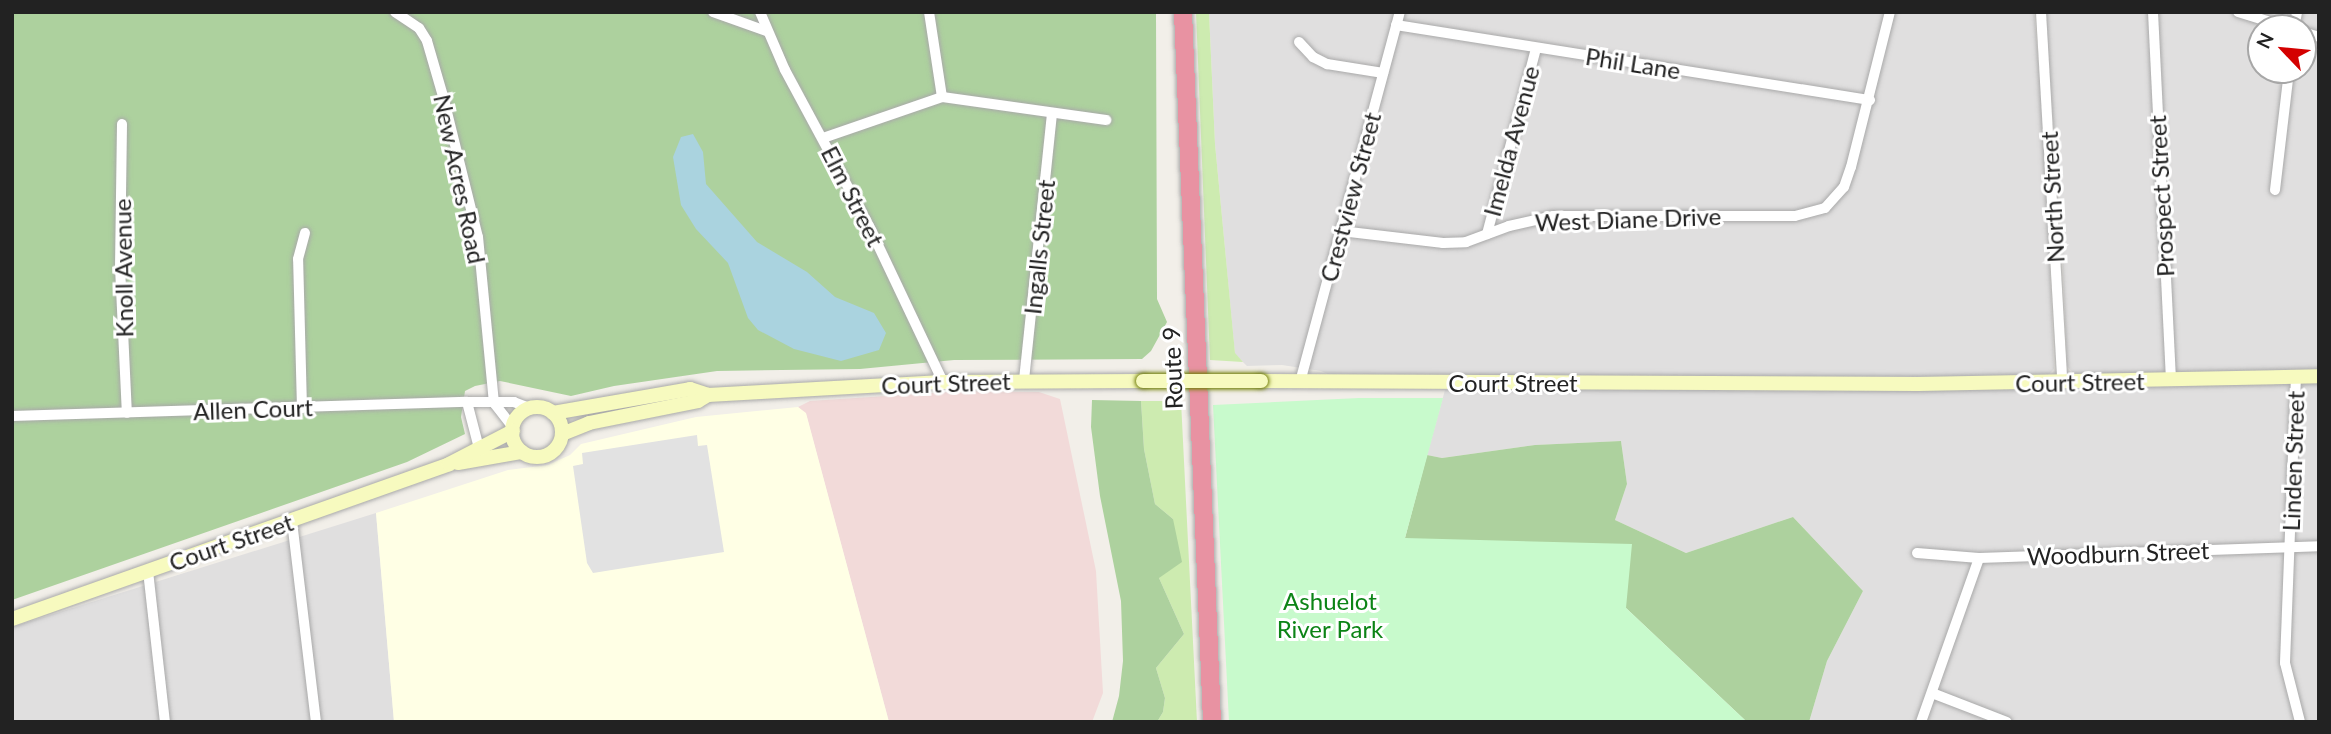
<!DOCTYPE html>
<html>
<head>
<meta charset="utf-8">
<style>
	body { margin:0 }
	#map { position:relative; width:2331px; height:734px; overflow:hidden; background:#f2efe9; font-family:Lato,sans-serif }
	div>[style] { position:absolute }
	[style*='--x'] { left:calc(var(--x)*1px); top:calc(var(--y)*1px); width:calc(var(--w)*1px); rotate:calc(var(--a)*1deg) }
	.residential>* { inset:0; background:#e0dfdf }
	.commercial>* { inset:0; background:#f2dad9 }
	.education>* { inset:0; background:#ffffe5 }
	.grass>* { inset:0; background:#cdebb0 }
	.forest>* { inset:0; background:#add19e }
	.park>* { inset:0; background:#c8facc }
	.parking>* { inset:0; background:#e2e2e2 }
	.water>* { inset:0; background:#aad3df }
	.roads { filter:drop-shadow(0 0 2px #a9a9a9) drop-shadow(0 0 2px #a9a9a9) }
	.street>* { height:10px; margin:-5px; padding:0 5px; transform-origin:5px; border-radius:5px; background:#fff }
	.secondary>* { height:14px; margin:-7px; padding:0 7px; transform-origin:7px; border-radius:7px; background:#f7fabf }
	.secondary>.ring { margin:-7px; padding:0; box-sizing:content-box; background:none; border:14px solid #f7fabf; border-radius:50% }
	.highway>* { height:18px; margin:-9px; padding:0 9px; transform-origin:9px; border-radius:9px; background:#e892a2 }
	.bridges { filter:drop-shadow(0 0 2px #707d05) drop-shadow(0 0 2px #707d05) }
	.secondary-bridge>* { height:14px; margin:-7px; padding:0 7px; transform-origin:7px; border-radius:7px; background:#f7fabf }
	span { translate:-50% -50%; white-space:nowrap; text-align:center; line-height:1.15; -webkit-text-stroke:6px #fff; paint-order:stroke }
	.street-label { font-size:24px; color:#222 }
	.park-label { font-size:24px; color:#0c8416 }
	.frame { position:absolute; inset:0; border:14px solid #222; pointer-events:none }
	.north { position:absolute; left:2247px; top:14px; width:70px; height:70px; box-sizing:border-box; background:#fff; border:2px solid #a7a7a7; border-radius:50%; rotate:296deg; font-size:19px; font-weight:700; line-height:28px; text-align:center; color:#222 }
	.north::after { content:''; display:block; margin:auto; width:24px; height:32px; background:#d40000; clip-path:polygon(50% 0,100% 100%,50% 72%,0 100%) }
</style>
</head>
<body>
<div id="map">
	<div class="residential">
		<i style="clip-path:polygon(1209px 12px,2034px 12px,2044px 132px,2054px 369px,2047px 376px,1332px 376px,1321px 371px,1282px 365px,1247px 366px,1235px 354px,1215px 144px)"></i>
		<i style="clip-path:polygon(evenodd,2044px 12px,2319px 12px,2319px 369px,2092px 374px,2073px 373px,2067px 366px,2061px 217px,2044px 12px,2261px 28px,2303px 28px,2303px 70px,2261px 70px,2261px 28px)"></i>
		<i style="clip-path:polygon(2319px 382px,2319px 722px,1809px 722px,1827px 661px,1863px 591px,1793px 517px,1686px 553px,1615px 520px,1627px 484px,1621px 441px,1535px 445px,1442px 458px,1427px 455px,1445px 390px,2118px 388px)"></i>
		<i style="clip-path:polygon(376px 513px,394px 722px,12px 722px,12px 627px)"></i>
	</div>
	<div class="commercial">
		<i style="clip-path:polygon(962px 391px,1039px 392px,1060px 399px,1096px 571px,1103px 693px,1092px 722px,889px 722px,806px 414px,798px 407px,810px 401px)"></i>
	</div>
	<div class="education">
		<i style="clip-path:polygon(798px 407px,806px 413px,889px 722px,394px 722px,376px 513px,508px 470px,548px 465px,570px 455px,581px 444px,696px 417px)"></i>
	</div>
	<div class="grass">
		<i style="clip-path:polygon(1196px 12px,1209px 12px,1215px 144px,1235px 353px,1243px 362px,1210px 360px)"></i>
		<i style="clip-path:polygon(1141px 401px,1181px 401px,1197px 722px,1157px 722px,1163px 712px,1165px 698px,1156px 668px,1184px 634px,1159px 578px,1173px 519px,1155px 504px,1144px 449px)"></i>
	</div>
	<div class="forest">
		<i style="clip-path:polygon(12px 12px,1156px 12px,1157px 299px,1167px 322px,1151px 351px,1142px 359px,954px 360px,860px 369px,717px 371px,614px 386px,571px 396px,500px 381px,475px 386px,465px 391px,461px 417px,465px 434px,407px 462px,12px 600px)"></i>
		<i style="clip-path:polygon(1092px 400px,1141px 401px,1144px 449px,1155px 504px,1173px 519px,1182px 562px,1159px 578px,1184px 634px,1156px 668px,1165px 698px,1163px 712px,1157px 722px,1112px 722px,1119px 696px,1123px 661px,1121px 601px,1100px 496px,1091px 427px)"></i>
		<i style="clip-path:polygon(1621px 441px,1627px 484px,1615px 520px,1686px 553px,1793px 517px,1863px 591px,1827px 661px,1809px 722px,1747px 722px,1626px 608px,1405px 538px,1427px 455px,1442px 458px,1535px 445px)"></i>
	</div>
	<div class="park">
		<i style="clip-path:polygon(1359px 398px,1443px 398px,1405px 538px,1632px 544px,1626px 608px,1747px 722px,1229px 722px,1213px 405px)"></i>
	</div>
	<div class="parking">
		<i style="clip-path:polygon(697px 435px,698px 446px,707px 445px,724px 552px,593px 573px,587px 563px,573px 466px,583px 464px,582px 453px)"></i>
	</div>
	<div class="water">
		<i style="clip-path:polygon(693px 134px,703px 152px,706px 184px,757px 242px,807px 272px,835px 297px,874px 313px,886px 333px,879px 350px,841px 361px,794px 349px,758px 330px,748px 318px,728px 263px,696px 229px,681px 205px,673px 157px,681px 137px)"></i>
	</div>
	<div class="roads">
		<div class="street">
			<i style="--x:395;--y:12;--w:29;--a:34"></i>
			<i style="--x:419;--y:28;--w:15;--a:58"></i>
			<i style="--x:427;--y:41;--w:57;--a:73.8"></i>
			<i style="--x:443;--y:96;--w:145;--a:76.1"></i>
			<i style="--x:478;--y:237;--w:167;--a:84.5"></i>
			<i style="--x:494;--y:403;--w:31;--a:52"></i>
			<i style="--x:713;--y:12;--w:56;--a:19.7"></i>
			<i style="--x:760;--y:12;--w:63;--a:66.7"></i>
			<i style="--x:785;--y:70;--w:177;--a:61.7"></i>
			<i style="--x:869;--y:226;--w:173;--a:64.6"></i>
			<i style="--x:929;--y:12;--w:86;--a:81.3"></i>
			<i style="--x:2041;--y:12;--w:370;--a:86.7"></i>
			<i style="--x:2153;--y:12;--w:368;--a:87.2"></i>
			<i style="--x:2238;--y:12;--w:54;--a:17.1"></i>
			<i style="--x:1396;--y:25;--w:480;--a:9"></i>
			<i style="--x:2294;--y:28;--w:16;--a:-79"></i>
			<i style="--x:2303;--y:32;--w:17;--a:17"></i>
			<i style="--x:1299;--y:42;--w:21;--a:47"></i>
			<i style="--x:1313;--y:57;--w:16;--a:27"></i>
			<i style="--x:1327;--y:64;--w:57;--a:9.1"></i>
			<i style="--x:122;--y:124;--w:143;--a:90.8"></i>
			<i style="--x:120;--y:267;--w:146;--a:87.3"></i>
			<i style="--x:823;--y:138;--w:126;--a:-19"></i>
			<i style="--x:942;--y:97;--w:166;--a:8"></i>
			<i style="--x:2275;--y:190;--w:121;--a:-83.3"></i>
			<i style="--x:1341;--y:231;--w:103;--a:6.7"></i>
			<i style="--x:1443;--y:243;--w:23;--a:-2"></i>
			<i style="--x:1466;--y:242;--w:46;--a:-20.4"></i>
			<i style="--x:1509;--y:226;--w:45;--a:-12.8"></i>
			<i style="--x:1553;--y:216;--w:242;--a:0"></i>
			<i style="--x:1795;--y:216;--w:31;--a:-15"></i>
			<i style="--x:1825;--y:208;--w:28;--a:-48"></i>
			<i style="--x:1844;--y:187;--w:21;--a:-71"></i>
			<i style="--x:1851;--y:167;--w:160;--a:-75.9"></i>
			<i style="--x:1487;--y:234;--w:192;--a:-75.2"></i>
			<i style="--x:2296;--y:376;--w:287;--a:92.2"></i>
			<i style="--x:2285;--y:663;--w:61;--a:75.7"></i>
			<i style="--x:1024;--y:380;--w:268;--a:-84"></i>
			<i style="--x:1300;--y:382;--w:383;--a:-74.9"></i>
			<i style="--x:467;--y:402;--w:48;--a:75.4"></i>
			<i style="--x:302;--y:408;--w:149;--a:-91.5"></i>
			<i style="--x:298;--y:259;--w:27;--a:-75"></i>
			<i style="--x:12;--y:416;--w:455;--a:-1.8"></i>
			<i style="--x:467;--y:402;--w:47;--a:0"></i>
			<i style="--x:514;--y:402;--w:17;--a:21"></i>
			<i style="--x:292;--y:521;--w:202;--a:83.2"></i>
			<i style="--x:1917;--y:553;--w:62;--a:4.6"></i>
			<i style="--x:1979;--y:558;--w:340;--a:-2"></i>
			<i style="--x:148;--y:571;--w:152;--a:83.6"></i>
			<i style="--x:1932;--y:693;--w:80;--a:21.1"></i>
			<i style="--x:1921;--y:722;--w:174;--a:-70.5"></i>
		</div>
		<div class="secondary">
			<i style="--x:1261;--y:381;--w:657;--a:0.26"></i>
			<i style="--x:1918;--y:384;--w:401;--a:-1.1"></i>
			<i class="ring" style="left:512px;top:407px;width:36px;height:36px"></i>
			<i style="--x:553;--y:413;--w:139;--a:-9.9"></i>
			<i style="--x:690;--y:389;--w:19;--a:18"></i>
			<i style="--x:708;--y:395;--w:235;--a:-3.2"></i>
			<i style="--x:943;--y:382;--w:200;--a:-0.3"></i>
			<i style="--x:562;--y:434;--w:29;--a:-22"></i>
			<i style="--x:589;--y:423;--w:111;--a:-11.4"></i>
			<i style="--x:698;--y:401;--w:12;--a:-31"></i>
			<i style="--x:458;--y:463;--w:65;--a:-9.8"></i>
			<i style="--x:12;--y:619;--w:464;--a:-19.5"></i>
			<i style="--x:449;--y:464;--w:72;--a:-27.3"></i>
		</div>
		<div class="highway">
			<i style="--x:1183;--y:12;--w:711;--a:87.66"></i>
		</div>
	</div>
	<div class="bridges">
		<div class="secondary-bridge">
			<i style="--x:1143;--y:381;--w:118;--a:0"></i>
		</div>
	</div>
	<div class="street-label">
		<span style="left:1633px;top:63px;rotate:9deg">Phil Lane</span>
		<span style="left:1511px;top:141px;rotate:-75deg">Imelda Avenue</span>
		<span style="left:460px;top:179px;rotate:78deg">New Acres Road</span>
		<span style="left:853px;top:196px;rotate:63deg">Elm Street</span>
		<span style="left:2161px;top:196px;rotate:-93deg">Prospect Street</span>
		<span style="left:1350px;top:197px;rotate:-75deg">Crestview Street</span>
		<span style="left:2052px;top:197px;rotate:-93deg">North Street</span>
		<span style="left:1628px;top:219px;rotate:-2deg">West Diane Drive</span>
		<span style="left:1039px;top:247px;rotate:-84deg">Ingalls Street</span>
		<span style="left:123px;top:268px;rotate:-91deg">Knoll Avenue</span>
		<span style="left:1172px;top:368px;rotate:-92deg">Route 9</span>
		<span style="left:2080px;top:382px;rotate:-1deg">Court Street</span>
		<span style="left:946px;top:383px;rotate:-2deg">Court Street</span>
		<span style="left:1513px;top:383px">Court Street</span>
		<span style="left:253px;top:409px;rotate:-2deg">Allen Court</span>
		<span style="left:2293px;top:461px;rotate:-88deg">Linden Street</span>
		<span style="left:231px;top:542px;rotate:-19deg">Court Street</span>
		<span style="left:2118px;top:553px;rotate:-2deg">Woodburn Street</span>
	</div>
	<div class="park-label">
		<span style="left:1330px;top:615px">Ashuelot<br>River Park</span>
	</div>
	<div class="frame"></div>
	<div class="north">N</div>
</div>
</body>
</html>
